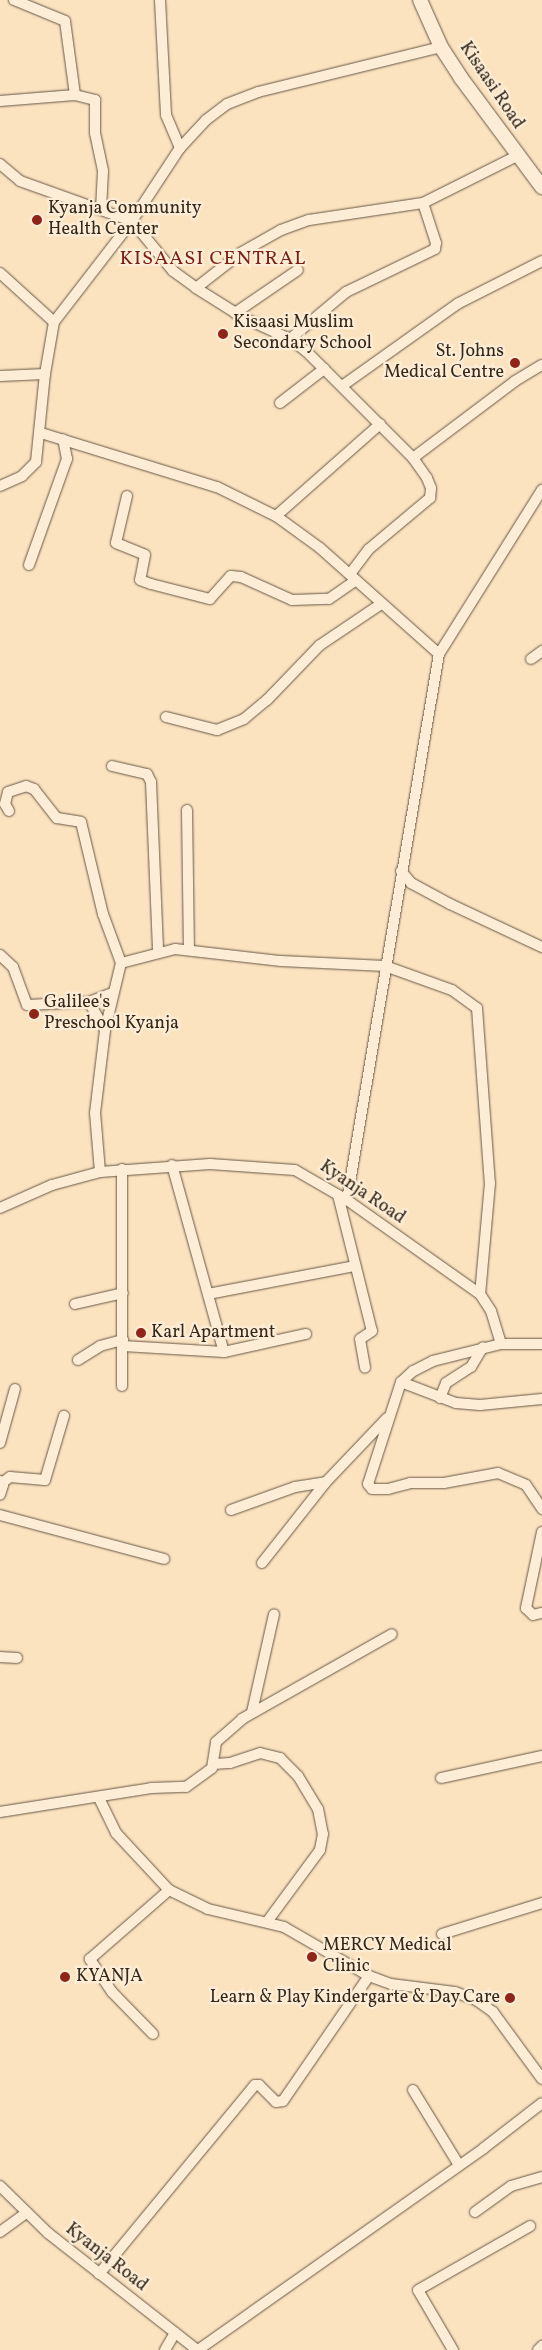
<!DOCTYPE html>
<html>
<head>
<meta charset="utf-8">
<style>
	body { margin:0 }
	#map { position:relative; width:542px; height:2350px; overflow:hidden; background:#fce3c0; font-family:Vollkorn,serif }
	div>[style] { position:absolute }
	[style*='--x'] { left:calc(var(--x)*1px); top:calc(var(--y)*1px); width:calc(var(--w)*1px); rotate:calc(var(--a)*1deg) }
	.roads { filter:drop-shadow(0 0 1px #685845) drop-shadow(0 0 1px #685845) }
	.minor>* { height:10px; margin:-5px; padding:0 5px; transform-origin:5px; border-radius:5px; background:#fdedd6 }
	.secondary>* { height:14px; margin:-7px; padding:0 7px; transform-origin:7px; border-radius:7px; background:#fdedd6 }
	.dots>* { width:14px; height:14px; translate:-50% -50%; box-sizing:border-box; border:2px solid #fdedd6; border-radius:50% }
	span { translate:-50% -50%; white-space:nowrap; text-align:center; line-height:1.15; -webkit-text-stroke:4.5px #fdedd6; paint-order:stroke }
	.street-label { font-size:18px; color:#36291c }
	.poi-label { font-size:18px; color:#36291c }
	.left { translate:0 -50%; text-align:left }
	.right { translate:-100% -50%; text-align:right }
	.quarter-label { font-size:20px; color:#7a1f14; letter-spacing:1px }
</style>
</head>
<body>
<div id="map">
	<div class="roads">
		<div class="minor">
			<i style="--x:14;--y:0;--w:55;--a:22.4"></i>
			<i style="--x:65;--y:21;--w:75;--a:82.3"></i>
			<i style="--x:160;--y:0;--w:115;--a:87"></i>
			<i style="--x:166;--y:115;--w:36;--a:67"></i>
			<i style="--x:0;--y:101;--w:75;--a:-4.6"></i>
			<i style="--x:75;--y:95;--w:21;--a:14"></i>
			<i style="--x:95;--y:100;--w:33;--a:90"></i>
			<i style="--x:95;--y:133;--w:39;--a:78"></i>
			<i style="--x:103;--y:171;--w:38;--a:93"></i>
			<i style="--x:0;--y:164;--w:26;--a:40"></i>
			<i style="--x:20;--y:181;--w:119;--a:19.7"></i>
			<i style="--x:132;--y:221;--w:65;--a:50.6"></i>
			<i style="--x:173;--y:271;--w:29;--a:36"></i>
			<i style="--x:196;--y:288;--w:54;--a:32.2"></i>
			<i style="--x:242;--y:317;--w:53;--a:24.6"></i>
			<i style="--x:290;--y:339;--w:21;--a:37"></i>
			<i style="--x:307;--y:352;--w:150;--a:45"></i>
			<i style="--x:413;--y:458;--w:128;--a:-37"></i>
			<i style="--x:515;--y:381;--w:31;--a:-31"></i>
			<i style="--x:0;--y:273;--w:73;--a:42.2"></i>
			<i style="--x:196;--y:288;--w:58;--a:-38"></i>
			<i style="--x:242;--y:252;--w:45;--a:-29.4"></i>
			<i style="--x:281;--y:230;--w:30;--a:-20"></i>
			<i style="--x:309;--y:220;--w:115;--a:-8.5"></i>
			<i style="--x:423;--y:203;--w:105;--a:-26.6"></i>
			<i style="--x:235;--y:313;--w:76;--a:-34.3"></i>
			<i style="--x:290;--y:339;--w:73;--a:-40"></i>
			<i style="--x:346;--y:292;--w:99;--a:-25.8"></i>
			<i style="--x:435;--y:249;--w:6;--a:-81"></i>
			<i style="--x:436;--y:243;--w:42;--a:-108"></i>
			<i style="--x:0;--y:376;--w:45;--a:-2.5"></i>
			<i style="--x:342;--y:386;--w:143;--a:-35.4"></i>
			<i style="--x:459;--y:303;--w:93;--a:-26.8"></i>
			<i style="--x:280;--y:403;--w:56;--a:-37.7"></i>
			<i style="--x:41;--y:433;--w:184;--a:17.1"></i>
			<i style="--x:217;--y:487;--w:66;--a:26.2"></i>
			<i style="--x:276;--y:516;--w:54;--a:36"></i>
			<i style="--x:320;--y:548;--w:159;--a:41.7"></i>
			<i style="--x:0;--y:486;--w:24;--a:-24"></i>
			<i style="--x:22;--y:476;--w:20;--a:-45"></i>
			<i style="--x:36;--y:462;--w:88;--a:-84.2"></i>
			<i style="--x:45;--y:374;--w:53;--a:-80.2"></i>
			<i style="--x:54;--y:322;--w:128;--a:-52.3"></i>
			<i style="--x:132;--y:221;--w:87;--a:-56.7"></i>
			<i style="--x:180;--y:148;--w:38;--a:-47"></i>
			<i style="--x:206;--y:120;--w:26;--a:-37"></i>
			<i style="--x:227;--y:104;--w:33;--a:-21"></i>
			<i style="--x:258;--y:92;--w:188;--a:-13.8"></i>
			<i style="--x:127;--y:496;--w:48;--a:103.2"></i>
			<i style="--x:116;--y:543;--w:31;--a:22"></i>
			<i style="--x:145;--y:555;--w:25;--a:101"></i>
			<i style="--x:140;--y:580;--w:12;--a:20"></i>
			<i style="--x:151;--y:584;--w:61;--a:14.3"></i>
			<i style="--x:210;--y:599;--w:31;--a:-48"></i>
			<i style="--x:231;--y:576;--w:10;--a:6"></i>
			<i style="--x:241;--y:577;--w:56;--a:24.3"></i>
			<i style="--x:292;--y:600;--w:37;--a:-2"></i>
			<i style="--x:329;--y:599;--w:33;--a:-35"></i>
			<i style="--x:276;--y:516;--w:139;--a:-41.5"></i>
			<i style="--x:29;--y:565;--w:113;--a:-70.3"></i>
			<i style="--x:67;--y:459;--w:20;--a:-101"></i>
			<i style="--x:350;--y:574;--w:31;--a:-53"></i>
			<i style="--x:369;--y:549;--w:80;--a:-39.9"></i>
			<i style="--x:430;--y:498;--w:10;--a:-84"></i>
			<i style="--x:431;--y:488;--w:11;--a:-112"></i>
			<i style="--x:427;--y:478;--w:24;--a:-125"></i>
			<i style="--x:531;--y:659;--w:14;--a:-36"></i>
			<i style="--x:166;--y:717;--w:53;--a:14.3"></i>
			<i style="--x:217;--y:730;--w:29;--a:-22"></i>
			<i style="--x:244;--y:719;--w:30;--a:-40"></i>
			<i style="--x:267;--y:700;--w:76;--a:-46.1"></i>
			<i style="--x:320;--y:645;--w:73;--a:-33.9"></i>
			<i style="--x:112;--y:766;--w:36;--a:13"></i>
			<i style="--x:147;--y:774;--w:9;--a:63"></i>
			<i style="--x:151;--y:782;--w:169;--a:87.6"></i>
			<i style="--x:187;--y:810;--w:140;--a:89.2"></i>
			<i style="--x:9;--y:811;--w:8;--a:-120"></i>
			<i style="--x:5;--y:804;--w:12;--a:-76"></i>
			<i style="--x:8;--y:792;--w:19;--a:-18"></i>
			<i style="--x:26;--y:786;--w:9;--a:21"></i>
			<i style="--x:34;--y:789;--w:37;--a:52"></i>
			<i style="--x:57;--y:818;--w:24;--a:9"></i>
			<i style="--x:81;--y:822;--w:95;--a:76.6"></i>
			<i style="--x:103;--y:914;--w:52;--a:69.8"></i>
			<i style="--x:401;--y:871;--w:16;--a:50"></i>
			<i style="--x:411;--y:883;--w:44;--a:28.3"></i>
			<i style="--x:450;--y:904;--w:102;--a:25.1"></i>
			<i style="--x:0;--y:955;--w:18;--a:43"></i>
			<i style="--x:13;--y:967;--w:40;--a:69.8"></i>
			<i style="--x:27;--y:1005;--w:62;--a:-2.8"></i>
			<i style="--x:89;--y:1002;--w:26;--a:-21"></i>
			<i style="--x:89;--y:1002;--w:32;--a:60"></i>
			<i style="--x:172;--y:1165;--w:194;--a:74.5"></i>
			<i style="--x:122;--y:1169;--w:217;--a:90"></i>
			<i style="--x:100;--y:1172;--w:59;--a:-94.8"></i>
			<i style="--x:95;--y:1113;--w:84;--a:-83.1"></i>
			<i style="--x:105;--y:1030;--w:69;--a:-76.6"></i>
			<i style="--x:121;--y:963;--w:56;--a:-14.5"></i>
			<i style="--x:175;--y:949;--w:107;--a:6.5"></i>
			<i style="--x:281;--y:961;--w:104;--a:2.8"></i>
			<i style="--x:385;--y:966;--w:71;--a:19.7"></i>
			<i style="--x:452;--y:990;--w:31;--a:36"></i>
			<i style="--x:477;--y:1008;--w:175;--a:85.8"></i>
			<i style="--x:490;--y:1183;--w:111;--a:95.1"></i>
			<i style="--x:338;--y:1195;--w:140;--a:76"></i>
			<i style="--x:372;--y:1331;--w:14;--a:146"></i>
			<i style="--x:360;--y:1339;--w:29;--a:80"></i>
			<i style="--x:347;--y:1200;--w:554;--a:-80.44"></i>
			<i style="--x:439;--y:654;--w:194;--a:-57.9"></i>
			<i style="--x:0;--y:1208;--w:57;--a:-23.9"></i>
			<i style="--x:52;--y:1185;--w:50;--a:-15.2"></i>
			<i style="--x:100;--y:1172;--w:110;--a:-4.2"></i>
			<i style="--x:210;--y:1164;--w:85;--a:4"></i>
			<i style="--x:295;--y:1170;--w:60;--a:30"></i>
			<i style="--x:347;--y:1200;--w:163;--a:35.3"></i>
			<i style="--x:480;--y:1294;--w:20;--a:57"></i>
			<i style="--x:491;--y:1311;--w:34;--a:73"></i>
			<i style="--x:501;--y:1344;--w:41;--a:0"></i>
			<i style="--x:208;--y:1294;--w:150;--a:-10.8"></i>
			<i style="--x:75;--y:1304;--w:49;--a:-12.9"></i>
			<i style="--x:501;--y:1344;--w:70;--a:166"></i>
			<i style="--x:433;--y:1361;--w:22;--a:153"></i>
			<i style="--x:413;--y:1371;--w:16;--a:137"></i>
			<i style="--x:401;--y:1382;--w:107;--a:107.9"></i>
			<i style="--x:368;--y:1484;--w:6;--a:51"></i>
			<i style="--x:372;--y:1489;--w:16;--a:0"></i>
			<i style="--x:388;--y:1489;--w:23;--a:-15"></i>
			<i style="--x:410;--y:1483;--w:34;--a:0"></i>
			<i style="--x:444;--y:1483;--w:55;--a:-10.5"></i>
			<i style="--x:498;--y:1473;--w:30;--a:23"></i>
			<i style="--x:526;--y:1485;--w:29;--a:56"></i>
			<i style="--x:123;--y:1346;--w:101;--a:3.4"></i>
			<i style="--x:224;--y:1352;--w:84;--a:-12.4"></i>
			<i style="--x:78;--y:1360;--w:26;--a:-32"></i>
			<i style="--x:100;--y:1346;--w:24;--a:-15"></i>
			<i style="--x:401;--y:1382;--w:59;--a:20.9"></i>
			<i style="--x:456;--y:1403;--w:24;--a:5"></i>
			<i style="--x:480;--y:1405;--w:62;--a:-5.5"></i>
			<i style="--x:440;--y:1398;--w:16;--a:-68"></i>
			<i style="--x:446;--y:1383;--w:30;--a:-33"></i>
			<i style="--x:471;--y:1367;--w:23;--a:-59"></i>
			<i style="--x:0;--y:1443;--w:56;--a:-74.5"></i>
			<i style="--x:0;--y:1481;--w:5;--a:53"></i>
			<i style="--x:3;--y:1485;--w:10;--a:107"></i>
			<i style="--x:2;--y:1483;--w:10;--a:-37"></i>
			<i style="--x:10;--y:1477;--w:35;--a:5"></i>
			<i style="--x:45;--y:1480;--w:67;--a:-73.5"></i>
			<i style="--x:231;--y:1510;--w:68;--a:-19.8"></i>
			<i style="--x:295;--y:1487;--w:31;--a:-9"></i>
			<i style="--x:0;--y:1515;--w:170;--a:15"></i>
			<i style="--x:542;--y:1532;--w:78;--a:101.9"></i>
			<i style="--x:526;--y:1608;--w:10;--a:45"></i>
			<i style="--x:533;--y:1615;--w:9;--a:-13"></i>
			<i style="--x:262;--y:1563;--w:103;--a:-51.7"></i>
			<i style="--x:326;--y:1482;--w:88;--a:-46.4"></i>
			<i style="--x:0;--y:1657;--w:17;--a:3"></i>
			<i style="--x:252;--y:1712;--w:100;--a:-77.3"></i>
			<i style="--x:214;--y:1764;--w:16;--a:-4"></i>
			<i style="--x:230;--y:1763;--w:32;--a:-18"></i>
			<i style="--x:260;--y:1753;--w:21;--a:14"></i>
			<i style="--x:280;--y:1758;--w:25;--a:45"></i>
			<i style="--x:298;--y:1776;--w:39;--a:59"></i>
			<i style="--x:318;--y:1809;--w:25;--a:79"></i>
			<i style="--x:323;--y:1834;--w:16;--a:101"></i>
			<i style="--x:320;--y:1850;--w:89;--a:126.4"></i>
			<i style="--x:441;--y:1778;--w:103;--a:-12.3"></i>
			<i style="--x:99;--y:1798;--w:39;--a:64"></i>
			<i style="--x:116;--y:1833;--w:78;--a:47.1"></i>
			<i style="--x:169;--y:1890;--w:43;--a:26"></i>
			<i style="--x:208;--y:1909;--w:78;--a:13.3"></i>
			<i style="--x:284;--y:1927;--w:98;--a:30"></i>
			<i style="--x:369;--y:1976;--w:23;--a:20"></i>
			<i style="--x:391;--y:1984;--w:64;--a:7.1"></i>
			<i style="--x:455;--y:1992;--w:22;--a:21"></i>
			<i style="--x:476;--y:2000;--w:21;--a:35"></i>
			<i style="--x:493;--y:2012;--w:83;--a:53.8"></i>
			<i style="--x:0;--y:1812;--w:153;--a:-9"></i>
			<i style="--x:151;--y:1788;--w:35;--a:-2"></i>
			<i style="--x:186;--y:1787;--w:32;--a:-36"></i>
			<i style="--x:212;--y:1768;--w:26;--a:-81"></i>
			<i style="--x:216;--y:1742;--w:35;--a:-41"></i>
			<i style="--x:242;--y:1719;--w:172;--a:-29.5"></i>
			<i style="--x:442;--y:1934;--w:105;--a:-17.2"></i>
			<i style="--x:153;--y:2034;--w:59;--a:-134.3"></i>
			<i style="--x:112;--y:1992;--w:40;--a:-124"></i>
			<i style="--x:90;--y:1959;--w:105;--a:-41.1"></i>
			<i style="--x:413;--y:2090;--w:88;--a:58.5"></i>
			<i style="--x:0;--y:2186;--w:67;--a:44.4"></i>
			<i style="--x:48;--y:2233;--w:189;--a:38.1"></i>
			<i style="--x:475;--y:2212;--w:44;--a:-35.8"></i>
			<i style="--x:511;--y:2186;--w:32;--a:-16"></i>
			<i style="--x:0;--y:2232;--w:31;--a:-36"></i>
			<i style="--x:99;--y:2274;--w:245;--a:-50.5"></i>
			<i style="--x:255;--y:2085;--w:4;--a:0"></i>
			<i style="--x:259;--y:2085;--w:24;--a:45"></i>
			<i style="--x:276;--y:2102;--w:7;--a:-8"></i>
			<i style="--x:283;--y:2101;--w:152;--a:-55.5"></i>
			<i style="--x:165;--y:2350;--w:20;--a:-60"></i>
			<i style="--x:198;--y:2350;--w:350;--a:-35.2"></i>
			<i style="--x:484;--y:2148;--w:73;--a:-37.8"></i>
			<i style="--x:453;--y:2350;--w:69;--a:-120.3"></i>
			<i style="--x:418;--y:2290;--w:129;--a:-29.7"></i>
			<i style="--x:538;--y:2350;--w:6;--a:-45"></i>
		</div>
		<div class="secondary">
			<i style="--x:420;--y:0;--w:51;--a:65.9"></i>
			<i style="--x:441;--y:47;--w:37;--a:57"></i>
			<i style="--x:461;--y:78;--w:136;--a:53.4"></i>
		</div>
	</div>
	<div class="dots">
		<i style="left:37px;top:220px;background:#8f2418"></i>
		<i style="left:223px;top:334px;background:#8f2418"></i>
		<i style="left:515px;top:363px;background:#8f2418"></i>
		<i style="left:34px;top:1014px;background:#8f2418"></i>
		<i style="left:141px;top:1333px;background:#8f2418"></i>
		<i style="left:312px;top:1957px;background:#8f2418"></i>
		<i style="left:65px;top:1977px;background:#8f2418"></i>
		<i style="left:510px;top:1998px;background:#8f2418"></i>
	</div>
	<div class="street-label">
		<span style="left:491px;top:86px;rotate:56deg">Kisaasi Road</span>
		<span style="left:362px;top:1193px;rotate:34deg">Kyanja Road</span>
		<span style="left:106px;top:2258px;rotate:38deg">Kyanja Road</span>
	</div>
	<div class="poi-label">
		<span class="left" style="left:48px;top:220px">Kyanja Community<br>Health Center</span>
		<span class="left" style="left:233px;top:334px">Kisaasi Muslim<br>Secondary School</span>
		<span class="right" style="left:504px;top:363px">St. Johns<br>Medical Centre</span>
		<span class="left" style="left:44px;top:1014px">Galilee's<br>Preschool Kyanja</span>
		<span class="left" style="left:151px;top:1333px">Karl Apartment</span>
		<span class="left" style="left:323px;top:1957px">MERCY Medical<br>Clinic</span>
		<span class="left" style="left:76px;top:1977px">KYANJA</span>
		<span class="right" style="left:500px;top:1998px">Learn &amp; Play Kindergarte &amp; Day Care</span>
	</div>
	<div class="quarter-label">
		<span style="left:213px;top:259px">KISAASI CENTRAL</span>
	</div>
</div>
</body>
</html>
